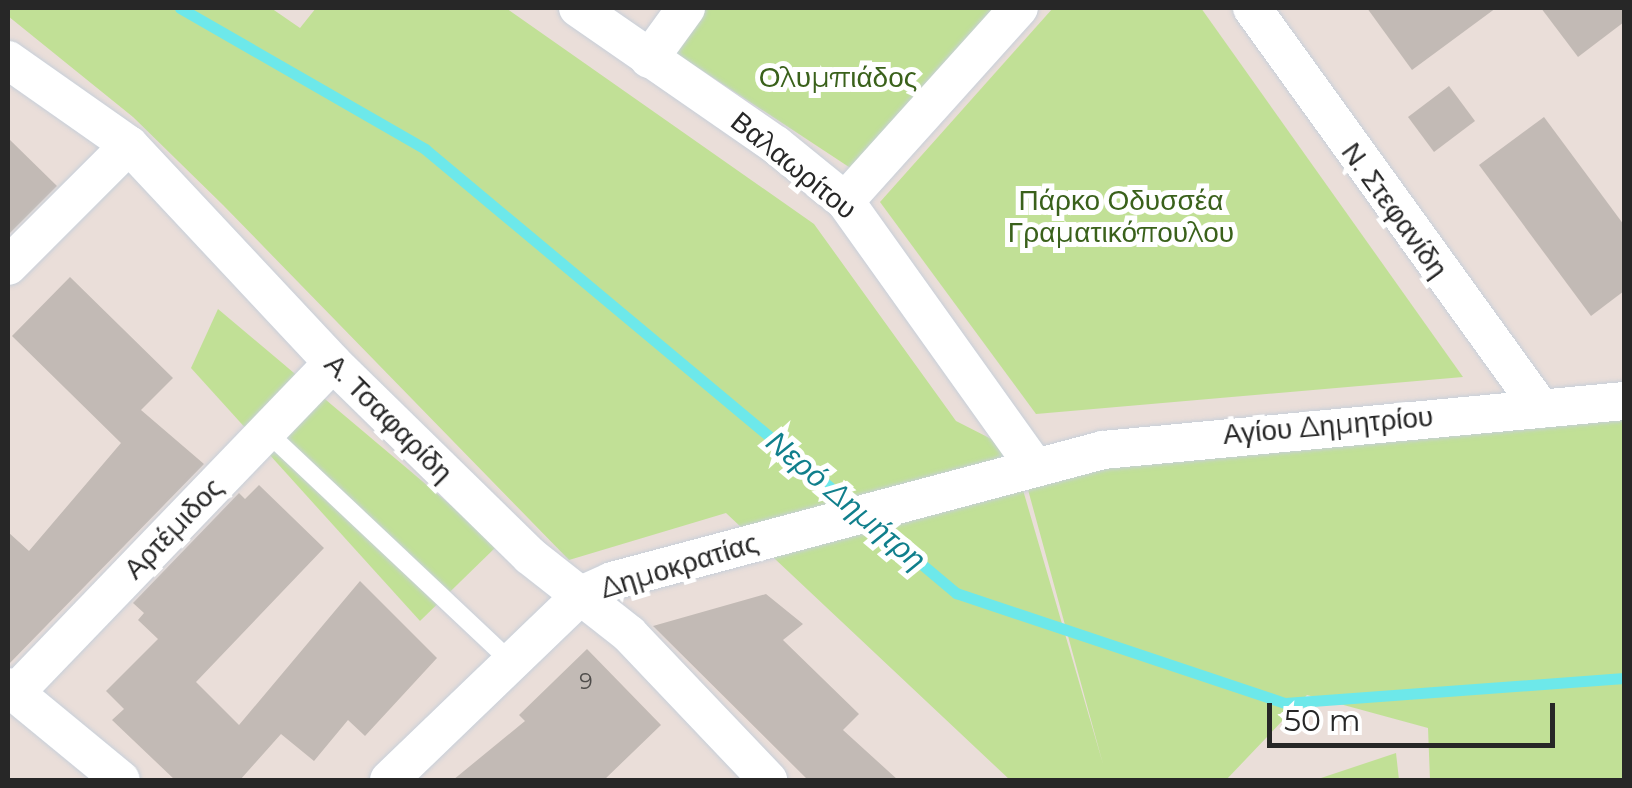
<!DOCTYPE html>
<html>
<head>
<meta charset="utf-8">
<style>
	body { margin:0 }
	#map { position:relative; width:1632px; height:788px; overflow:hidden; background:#eaded9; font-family:Montserrat,sans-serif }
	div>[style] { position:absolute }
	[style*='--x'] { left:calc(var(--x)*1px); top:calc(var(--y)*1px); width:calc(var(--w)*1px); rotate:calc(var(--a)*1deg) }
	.green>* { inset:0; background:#c1e096 }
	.stream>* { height:11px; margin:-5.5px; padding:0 5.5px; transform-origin:5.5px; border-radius:5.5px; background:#6de8ea }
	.building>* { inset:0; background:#c2bab5 }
	.roads { filter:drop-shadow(0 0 2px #c7cfd9) drop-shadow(0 0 2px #c7cfd9) }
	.service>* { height:18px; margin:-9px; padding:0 9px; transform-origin:9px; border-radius:9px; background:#fff }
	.minor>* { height:38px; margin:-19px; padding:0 19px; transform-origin:19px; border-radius:19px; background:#fff }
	span { translate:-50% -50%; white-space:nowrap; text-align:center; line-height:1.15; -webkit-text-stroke:10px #fff; paint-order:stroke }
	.number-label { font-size:22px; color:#4e4c4a }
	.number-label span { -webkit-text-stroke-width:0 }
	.park-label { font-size:28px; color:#3a611b }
	.street-label { font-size:28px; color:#272727 }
	.water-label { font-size:30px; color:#107f8c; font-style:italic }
	.frame { position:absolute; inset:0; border:10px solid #272727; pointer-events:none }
	.scale { position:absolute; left:1267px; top:703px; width:288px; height:45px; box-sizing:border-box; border:5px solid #272727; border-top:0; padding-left:12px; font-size:30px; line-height:35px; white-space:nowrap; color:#272727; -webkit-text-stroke:8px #fff; paint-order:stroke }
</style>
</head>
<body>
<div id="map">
	<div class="green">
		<i style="clip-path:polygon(8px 8px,271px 8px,300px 28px,316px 8px,506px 8px,814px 224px,956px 421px,1011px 449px,1103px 764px,1027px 486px,1129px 462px,1624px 419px,1624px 780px,1430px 780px,1428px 728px,1307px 695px,1226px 780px,1010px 780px,726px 513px,569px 560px,223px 205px,133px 117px,8px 16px)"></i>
		<i style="clip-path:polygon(704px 8px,995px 8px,852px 169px,674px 52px)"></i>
		<i style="clip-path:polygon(1053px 8px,1201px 8px,1463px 377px,1036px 414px,880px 202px)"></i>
		<i style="clip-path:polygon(218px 309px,498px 545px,420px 621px,191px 368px)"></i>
		<i style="clip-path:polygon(1396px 753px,1399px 780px,1315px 780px)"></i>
	</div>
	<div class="stream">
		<i style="--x:180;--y:8;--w:283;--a:29.9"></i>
		<i style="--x:425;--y:149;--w:560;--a:39.86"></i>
		<i style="--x:869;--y:520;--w:114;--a:40"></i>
		<i style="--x:956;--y:593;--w:347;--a:18.5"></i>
		<i style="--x:1285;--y:703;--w:340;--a:-4.2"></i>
	</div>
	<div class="building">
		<i style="clip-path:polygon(1367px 8px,1496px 8px,1412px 70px)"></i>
		<i style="clip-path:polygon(1541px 8px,1624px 8px,1624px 22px,1578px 57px)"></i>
		<i style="clip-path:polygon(1449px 86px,1475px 121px,1434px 152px,1408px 117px)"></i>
		<i style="clip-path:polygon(1544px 117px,1624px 225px,1624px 291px,1591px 316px,1479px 165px)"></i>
		<i style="clip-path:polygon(8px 138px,57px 186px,8px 235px)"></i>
		<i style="clip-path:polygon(70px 277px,173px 378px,141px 410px,204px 464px,8px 665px,8px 532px,29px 551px,121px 443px,12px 336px)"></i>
		<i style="clip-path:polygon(259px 485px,324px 548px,196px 682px,239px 725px,360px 581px,437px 658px,365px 736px,348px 720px,314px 761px,281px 734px,240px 780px,175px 780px,112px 720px,124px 709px,106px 691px,158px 639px,138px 620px,144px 613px,133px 603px,239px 493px,245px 499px)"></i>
		<i style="clip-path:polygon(766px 594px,803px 624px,783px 640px,859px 714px,843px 730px,898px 780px,808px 780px,653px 626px)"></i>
		<i style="clip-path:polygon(587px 649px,661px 725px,604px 780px,453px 780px,525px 721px,519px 715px)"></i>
	</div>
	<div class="roads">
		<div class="service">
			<i style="--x:266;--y:431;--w:337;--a:43.3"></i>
		</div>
		<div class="minor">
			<i style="--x:578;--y:8;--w:241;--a:34.7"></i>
			<i style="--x:776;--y:145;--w:89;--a:39.1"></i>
			<i style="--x:845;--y:201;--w:325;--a:54.5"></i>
			<i style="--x:1252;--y:8;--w:494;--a:54.2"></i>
			<i style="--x:649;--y:59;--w:63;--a:-54"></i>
			<i style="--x:8;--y:60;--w:148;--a:35.1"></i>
			<i style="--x:129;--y:145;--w:299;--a:46.9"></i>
			<i style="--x:333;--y:363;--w:276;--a:44.4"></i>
			<i style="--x:530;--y:556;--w:126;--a:38.2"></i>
			<i style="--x:629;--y:634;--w:202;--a:46.4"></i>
			<i style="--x:845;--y:201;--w:260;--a:-48"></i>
			<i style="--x:8;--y:266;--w:171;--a:-45"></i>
			<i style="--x:8;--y:687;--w:146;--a:39.5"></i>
			<i style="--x:15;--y:693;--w:458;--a:-46.1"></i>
			<i style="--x:389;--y:780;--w:267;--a:-43.9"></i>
			<i style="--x:581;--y:595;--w:34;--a:-24"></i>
			<i style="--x:612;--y:581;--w:508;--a:-14.94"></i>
			<i style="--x:1103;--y:450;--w:523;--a:-5.37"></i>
		</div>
	</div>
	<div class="number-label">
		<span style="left:586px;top:682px">9</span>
	</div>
	<div class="park-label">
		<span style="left:838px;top:77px">Ολυμπιάδος</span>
		<span style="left:1121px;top:216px">Πάρκο Οδυσσέα<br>Γραματικόπουλου</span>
	</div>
	<div class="street-label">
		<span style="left:794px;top:165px;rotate:39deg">Βαλαωρίτου</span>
		<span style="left:1395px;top:210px;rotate:54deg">Ν. Στεφανίδη</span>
		<span style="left:389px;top:418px;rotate:45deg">Α. Τσαφαρίδη</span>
		<span style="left:1328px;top:425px;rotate:-5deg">Αγίου Δημητρίου</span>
		<span style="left:173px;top:528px;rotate:-46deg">Αρτέμιδος</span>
		<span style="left:679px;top:565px;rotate:-17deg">Δημοκρατίας</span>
	</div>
	<div class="water-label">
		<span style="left:846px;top:501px;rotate:40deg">Νερό Δημήτρη</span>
	</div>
	<div class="frame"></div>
	<div class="scale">50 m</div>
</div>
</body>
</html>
